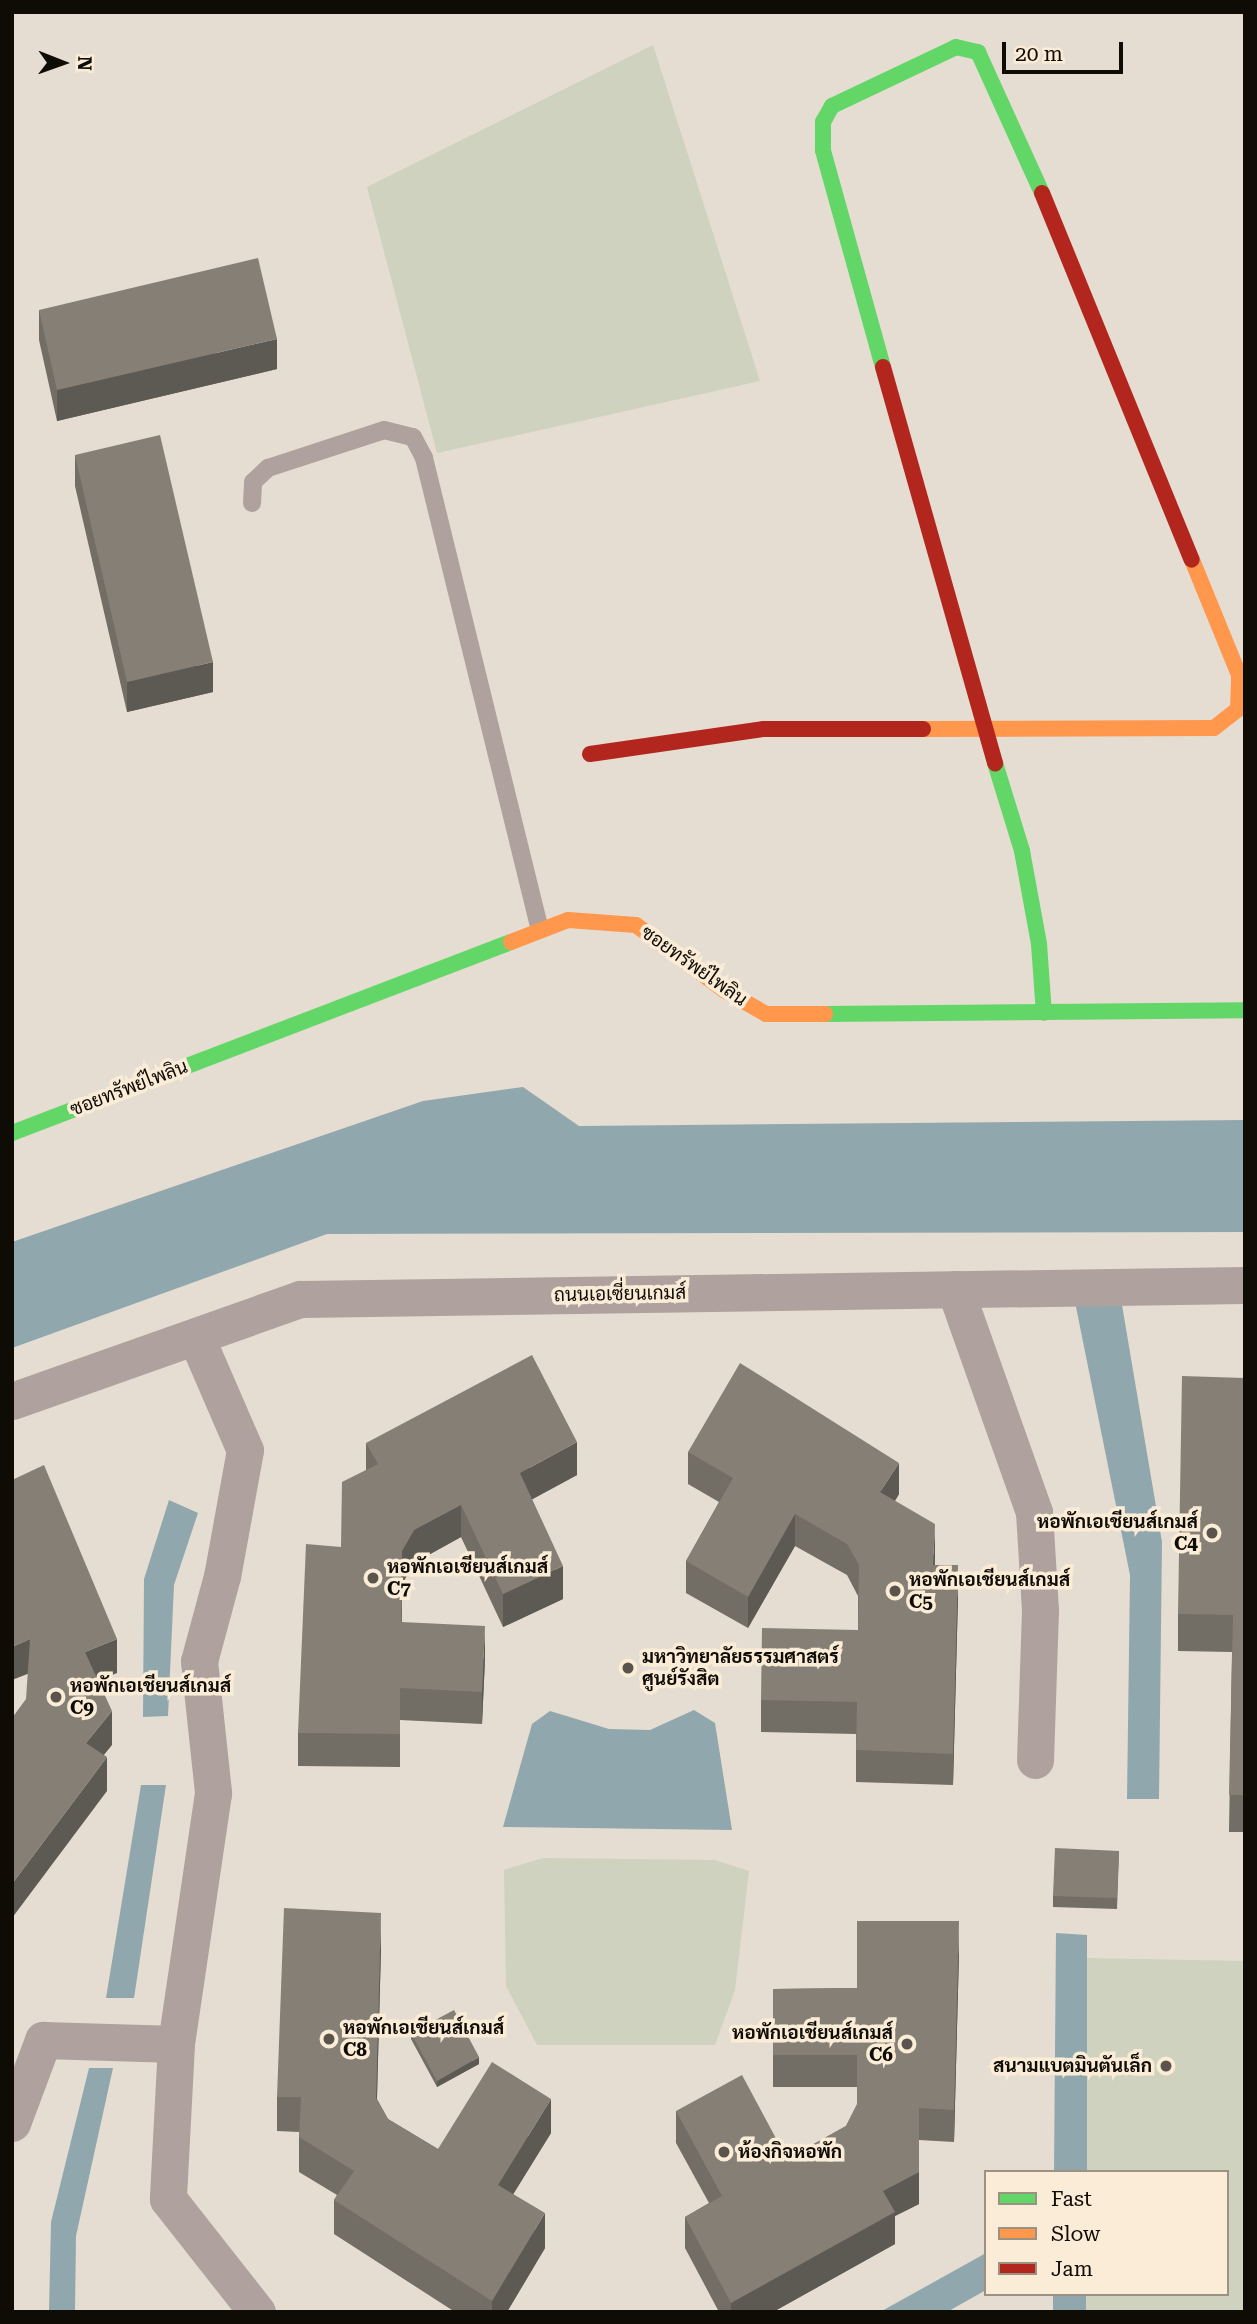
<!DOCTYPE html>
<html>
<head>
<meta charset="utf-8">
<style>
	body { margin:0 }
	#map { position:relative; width:1257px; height:2324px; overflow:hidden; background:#e5ddd1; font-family:"Roboto Serif",Sarabun,serif }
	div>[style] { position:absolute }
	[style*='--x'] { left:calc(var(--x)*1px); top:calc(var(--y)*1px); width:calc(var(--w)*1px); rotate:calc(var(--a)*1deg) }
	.green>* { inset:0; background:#ced2be }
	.water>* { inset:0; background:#91a7ae }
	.lane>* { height:18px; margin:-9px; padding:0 9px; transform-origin:9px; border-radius:9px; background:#aea19e }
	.street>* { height:37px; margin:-18.5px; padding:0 18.5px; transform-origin:18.5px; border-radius:18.5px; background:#aea19e }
	.fast>* { height:16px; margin:-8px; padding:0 8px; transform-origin:8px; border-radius:8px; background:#63d668 }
	.slow>* { height:16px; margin:-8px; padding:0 8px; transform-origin:8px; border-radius:8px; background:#ff974d }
	.jam>* { height:16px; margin:-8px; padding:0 8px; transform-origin:8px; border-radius:8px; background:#b3261e }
	.wall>* { inset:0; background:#726d65 }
	.shaded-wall>* { inset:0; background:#5d5953 }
	.building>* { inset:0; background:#857f76 }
	.dots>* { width:19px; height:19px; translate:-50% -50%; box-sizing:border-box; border:4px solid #faecd6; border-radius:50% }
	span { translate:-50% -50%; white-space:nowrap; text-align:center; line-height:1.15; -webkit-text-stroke:7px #faecd6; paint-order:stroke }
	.street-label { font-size:19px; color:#0f0b05 }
	.poi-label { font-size:19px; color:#0f0b05; font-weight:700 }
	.right { translate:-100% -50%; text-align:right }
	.left { translate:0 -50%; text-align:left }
	.frame { position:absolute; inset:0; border:14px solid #0f0b05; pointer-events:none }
	.legend { position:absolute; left:984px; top:2170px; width:245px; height:126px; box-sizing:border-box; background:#faecd6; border:2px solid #9c9282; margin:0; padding:9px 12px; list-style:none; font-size:21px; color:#0f0b05 }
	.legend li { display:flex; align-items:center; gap:14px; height:35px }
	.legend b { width:35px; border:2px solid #9c9282 }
	.north { position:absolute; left:28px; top:28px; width:70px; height:70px; -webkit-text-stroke:5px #faecd6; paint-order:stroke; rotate:91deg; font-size:19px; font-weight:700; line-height:28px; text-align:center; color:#0f0b05 }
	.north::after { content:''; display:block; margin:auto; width:24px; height:32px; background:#0f0b05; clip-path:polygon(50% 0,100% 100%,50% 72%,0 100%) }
	.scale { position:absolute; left:1002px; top:42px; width:121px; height:32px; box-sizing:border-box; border:4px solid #0f0b05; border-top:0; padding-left:9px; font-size:21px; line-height:24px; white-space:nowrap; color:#0f0b05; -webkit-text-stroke:5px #faecd6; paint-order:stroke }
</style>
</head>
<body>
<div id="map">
	<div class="green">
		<i style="clip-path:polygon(653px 45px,760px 381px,437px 453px,367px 187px)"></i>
		<i style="clip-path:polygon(543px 1858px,715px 1860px,749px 1871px,735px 1990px,715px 2045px,537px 2045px,506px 1986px,504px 1870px)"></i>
		<i style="clip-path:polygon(1087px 1958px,1245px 1961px,1245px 2312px,1086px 2312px,1086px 2294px,1227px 2294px,1227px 2172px,1087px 2172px)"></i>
	</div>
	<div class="water">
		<i style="clip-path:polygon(523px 1087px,579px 1126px,1245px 1120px,1245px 1232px,327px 1234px,12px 1348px,12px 1242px,423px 1101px)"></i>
		<i style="clip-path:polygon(1121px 1299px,1162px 1542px,1159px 1799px,1127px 1799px,1130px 1575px,1075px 1302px)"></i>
		<i style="clip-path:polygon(169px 1500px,198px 1513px,174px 1585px,168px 1716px,143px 1717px,144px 1579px)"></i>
		<i style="clip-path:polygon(694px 1710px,715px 1723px,732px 1830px,503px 1827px,532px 1724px,550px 1711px,609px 1729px,650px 1730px)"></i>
		<i style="clip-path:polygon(141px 1785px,166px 1785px,134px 1998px,106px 1998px)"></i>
		<i style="clip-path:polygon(1056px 1933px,1087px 1935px,1087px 2172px,1054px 2172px)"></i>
		<i style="clip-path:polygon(89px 2068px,113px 2068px,76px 2236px,75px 2312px,49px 2312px,51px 2222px)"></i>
		<i style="clip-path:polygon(986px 2253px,986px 2290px,947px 2312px,880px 2312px)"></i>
		<i style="clip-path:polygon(1053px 2294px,1086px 2294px,1086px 2312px,1053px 2312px)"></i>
	</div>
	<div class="lane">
		<i style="--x:252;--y:503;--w:21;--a:-87"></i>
		<i style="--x:253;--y:482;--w:21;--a:-43"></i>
		<i style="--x:268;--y:468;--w:122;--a:-18.1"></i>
		<i style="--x:384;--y:430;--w:30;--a:14"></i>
		<i style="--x:413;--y:437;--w:24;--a:62"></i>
		<i style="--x:424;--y:458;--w:485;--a:76.2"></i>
	</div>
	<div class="street">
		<i style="--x:955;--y:1289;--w:237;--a:70.5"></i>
		<i style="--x:1034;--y:1512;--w:98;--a:86.5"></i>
		<i style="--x:1040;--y:1610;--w:150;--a:91.9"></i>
		<i style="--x:196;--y:1337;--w:123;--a:66.6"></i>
		<i style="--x:245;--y:1450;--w:128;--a:100.3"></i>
		<i style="--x:222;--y:1576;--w:88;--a:105.1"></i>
		<i style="--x:199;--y:1661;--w:133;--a:83.9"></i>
		<i style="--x:213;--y:1793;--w:254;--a:98.4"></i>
		<i style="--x:176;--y:2044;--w:155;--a:93"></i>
		<i style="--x:168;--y:2199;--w:144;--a:51.8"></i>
		<i style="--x:12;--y:1401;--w:306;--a:-19.5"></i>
		<i style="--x:300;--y:1299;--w:945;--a:-0.85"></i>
		<i style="--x:12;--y:2123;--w:89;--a:-69.5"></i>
		<i style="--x:43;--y:2040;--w:133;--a:1.7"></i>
	</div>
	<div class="fast">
		<i style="--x:883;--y:367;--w:225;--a:-105.5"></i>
		<i style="--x:823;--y:150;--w:28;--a:-90"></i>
		<i style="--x:823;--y:122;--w:18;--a:-61"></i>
		<i style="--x:832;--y:106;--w:137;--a:-25.4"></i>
		<i style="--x:956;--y:47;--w:23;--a:13"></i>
		<i style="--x:978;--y:52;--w:155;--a:65.6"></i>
		<i style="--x:995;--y:763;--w:92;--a:72.9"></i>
		<i style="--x:1022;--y:851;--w:95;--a:79.6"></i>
		<i style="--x:1039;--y:944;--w:69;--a:85.9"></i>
		<i style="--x:825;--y:1014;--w:420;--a:-0.5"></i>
		<i style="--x:12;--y:1133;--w:534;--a:-20.95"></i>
	</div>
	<div class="slow">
		<i style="--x:923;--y:729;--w:291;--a:-0.2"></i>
		<i style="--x:1214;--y:728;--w:31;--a:-38"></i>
		<i style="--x:1238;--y:709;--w:34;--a:-88"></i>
		<i style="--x:1239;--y:675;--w:124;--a:-112.2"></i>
		<i style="--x:511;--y:942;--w:61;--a:-21.1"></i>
		<i style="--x:568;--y:920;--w:68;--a:4.2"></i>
		<i style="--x:636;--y:925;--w:109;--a:36.5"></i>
		<i style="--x:724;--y:990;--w:48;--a:29.7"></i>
		<i style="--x:766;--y:1014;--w:59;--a:0"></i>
	</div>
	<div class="jam">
		<i style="--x:1042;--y:193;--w:396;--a:67.8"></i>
		<i style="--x:883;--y:367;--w:412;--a:74.2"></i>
		<i style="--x:590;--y:754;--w:176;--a:-8.2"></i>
		<i style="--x:764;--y:729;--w:159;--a:0"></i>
	</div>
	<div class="wall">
		<i style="clip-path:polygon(39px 310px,277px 369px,57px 421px,39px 340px)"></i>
		<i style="clip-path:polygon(75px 455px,213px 692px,127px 712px,75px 486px)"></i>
		<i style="clip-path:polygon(1245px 1378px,1245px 1832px,1229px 1832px,1232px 1652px,1178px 1651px,1178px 1614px)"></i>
		<i style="clip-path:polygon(366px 1443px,577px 1475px,532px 1499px,563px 1599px,503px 1627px,461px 1537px,414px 1563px,402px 1584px,402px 1622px,485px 1659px,482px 1724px,400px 1720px,400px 1767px,298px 1766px,298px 1733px,341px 1547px,366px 1470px)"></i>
		<i style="clip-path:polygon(688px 1452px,899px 1494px,895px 1501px,935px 1556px,935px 1565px,958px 1597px,953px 1785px,856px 1782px,856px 1734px,761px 1732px,761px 1700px,858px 1630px,858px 1596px,847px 1575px,795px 1546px,748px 1628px,686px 1593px,686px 1561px,719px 1502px,688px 1484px)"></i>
		<i style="clip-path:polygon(1119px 1851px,1117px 1909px,1053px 1907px,1053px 1896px)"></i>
		<i style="clip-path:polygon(381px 1948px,377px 2099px,388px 2119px,438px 2149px,551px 2133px,513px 2194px,545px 2248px,507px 2312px,455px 2312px,334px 2234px,334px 2200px,337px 2195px,299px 2172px,299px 2132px,277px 2131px,277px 2097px)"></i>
		<i style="clip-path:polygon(959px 1953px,954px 2142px,919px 2140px,919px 2204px,895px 2216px,895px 2244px,773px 2312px,719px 2312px,685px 2248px,685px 2217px,709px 2203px,676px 2143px,676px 2111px,787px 2159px,846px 2126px,857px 2105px,857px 2087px,773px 2087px,773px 1989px,857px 1988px)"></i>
		<i style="clip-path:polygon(411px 2033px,479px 2064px,437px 2087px,411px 2039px)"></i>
	</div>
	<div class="shaded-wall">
		<i style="clip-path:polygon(277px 339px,277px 369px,57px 421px,57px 390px)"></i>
		<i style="clip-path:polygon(213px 662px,213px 692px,127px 712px,127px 682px)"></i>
		<i style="clip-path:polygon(577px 1442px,577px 1475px,520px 1506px,520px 1473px)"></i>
		<i style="clip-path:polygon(899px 1463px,899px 1494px,880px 1524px,880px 1492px)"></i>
		<i style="clip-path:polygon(461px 1505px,461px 1537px,414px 1563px,402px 1584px,402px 1551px,414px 1530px)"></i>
		<i style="clip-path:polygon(795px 1514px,795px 1546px,748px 1628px,748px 1597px)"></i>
		<i style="clip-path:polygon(935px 1524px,935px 1556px,933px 1597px,933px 1565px)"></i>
		<i style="clip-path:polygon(958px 1565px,958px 1597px,953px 1785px,953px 1754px)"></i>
		<i style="clip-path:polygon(563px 1566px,563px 1599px,503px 1627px,503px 1594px)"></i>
		<i style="clip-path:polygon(485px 1626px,485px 1659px,482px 1724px,482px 1692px)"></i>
		<i style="clip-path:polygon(30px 1639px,30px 1673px,12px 1680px,12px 1647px)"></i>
		<i style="clip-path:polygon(117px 1639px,117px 1673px,85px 1686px,85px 1652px)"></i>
		<i style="clip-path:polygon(112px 1711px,112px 1745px,86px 1777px,86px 1743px)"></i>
		<i style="clip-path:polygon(107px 1757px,107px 1791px,12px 1918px,12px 1884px)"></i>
		<i style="clip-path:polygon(381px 1913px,381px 1948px,376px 2132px,376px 2098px)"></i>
		<i style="clip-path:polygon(959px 1921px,959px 1953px,954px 2142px,954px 2110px)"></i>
		<i style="clip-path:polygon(479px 2057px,479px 2064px,437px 2087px,437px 2081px)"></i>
		<i style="clip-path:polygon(551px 2099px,551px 2133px,498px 2219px,498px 2185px)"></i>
		<i style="clip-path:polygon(919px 2172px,919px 2204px,895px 2216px,895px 2244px,773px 2312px,731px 2312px,731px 2303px,883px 2191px)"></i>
		<i style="clip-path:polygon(545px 2213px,545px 2248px,507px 2312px,492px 2312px,492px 2301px)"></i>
	</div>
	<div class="building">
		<i style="clip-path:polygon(258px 258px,277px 339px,57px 390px,39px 310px)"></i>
		<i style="clip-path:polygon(160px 435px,213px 662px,127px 682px,75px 455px)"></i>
		<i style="clip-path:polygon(532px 1355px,577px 1442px,520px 1473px,563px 1566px,503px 1594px,461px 1505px,414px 1530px,402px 1551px,401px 1622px,485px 1626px,482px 1692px,400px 1688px,400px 1734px,298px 1733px,306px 1544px,341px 1547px,342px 1482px,378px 1464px,366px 1443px)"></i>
		<i style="clip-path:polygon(740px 1363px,899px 1463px,880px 1492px,935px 1524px,933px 1565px,958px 1565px,953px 1754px,856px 1750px,857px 1702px,761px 1700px,762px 1628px,858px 1630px,859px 1565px,847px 1544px,795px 1514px,748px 1597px,686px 1561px,733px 1478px,688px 1452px)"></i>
		<i style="clip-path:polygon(1182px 1376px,1245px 1378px,1245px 1795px,1229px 1795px,1233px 1615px,1178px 1614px)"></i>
		<i style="clip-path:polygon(44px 1465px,117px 1639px,85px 1652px,112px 1711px,86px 1743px,107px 1757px,12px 1884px,12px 1718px,26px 1699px,30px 1639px,12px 1647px,12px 1480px)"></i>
		<i style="clip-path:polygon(1055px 1848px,1119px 1851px,1117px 1898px,1053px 1896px)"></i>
		<i style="clip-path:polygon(284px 1908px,381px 1913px,376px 2098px,388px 2119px,438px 2149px,492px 2062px,551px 2099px,498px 2185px,545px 2213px,492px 2301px,334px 2200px,354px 2171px,299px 2137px,301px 2097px,277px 2097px)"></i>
		<i style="clip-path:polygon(857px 1921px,959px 1921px,954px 2110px,919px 2108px,919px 2172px,883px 2191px,895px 2212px,731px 2303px,685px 2217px,722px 2196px,676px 2111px,742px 2075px,787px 2159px,846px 2126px,857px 2104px,857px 2055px,773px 2055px,773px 1989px,857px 1988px)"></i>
		<i style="clip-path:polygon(454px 2010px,479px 2057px,437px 2081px,411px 2033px)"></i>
	</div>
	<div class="dots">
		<i style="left:1212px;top:1533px;background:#5a544c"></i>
		<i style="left:373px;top:1578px;background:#5a544c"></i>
		<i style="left:895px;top:1591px;background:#5a544c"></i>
		<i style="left:628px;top:1668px;background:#5a544c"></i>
		<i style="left:56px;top:1697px;background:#5a544c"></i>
		<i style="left:329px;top:2039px;background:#5a544c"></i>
		<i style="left:907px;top:2044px;background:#5a544c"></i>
		<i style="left:1166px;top:2066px;background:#5a544c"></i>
		<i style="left:724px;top:2152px;background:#5a544c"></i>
	</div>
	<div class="street-label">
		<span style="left:694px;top:966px;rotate:35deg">ซอยทรัพย์ไพลิน</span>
		<span style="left:129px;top:1088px;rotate:-21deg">ซอยทรัพย์ไพลิน</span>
		<span style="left:620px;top:1294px;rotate:-1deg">ถนนเอเซี่ยนเกมส์</span>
	</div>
	<div class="poi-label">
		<span class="right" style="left:1198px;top:1533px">หอพักเอเชียนส์เกมส์<br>C4</span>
		<span class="left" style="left:387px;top:1578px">หอพักเอเชียนส์เกมส์<br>C7</span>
		<span class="left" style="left:909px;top:1591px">หอพักเอเชียนส์เกมส์<br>C5</span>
		<span class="left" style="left:642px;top:1668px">มหาวิทยาลัยธรรมศาสตร์<br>ศูนย์รังสิต</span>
		<span class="left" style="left:70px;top:1697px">หอพักเอเชียนส์เกมส์<br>C9</span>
		<span class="left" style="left:343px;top:2039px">หอพักเอเชียนส์เกมส์<br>C8</span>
		<span class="right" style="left:893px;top:2044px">หอพักเอเชียนส์เกมส์<br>C6</span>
		<span class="right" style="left:1152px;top:2066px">สนามแบตมินตันเล็ก</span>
		<span class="left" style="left:738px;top:2152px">ห้องกิจหอพัก</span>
	</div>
	<div class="frame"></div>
	<ul class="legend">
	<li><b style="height:9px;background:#63d668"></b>Fast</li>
	<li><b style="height:9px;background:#ff974d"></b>Slow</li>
	<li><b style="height:9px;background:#b3261e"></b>Jam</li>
	</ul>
	<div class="north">N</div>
	<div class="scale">20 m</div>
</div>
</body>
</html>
